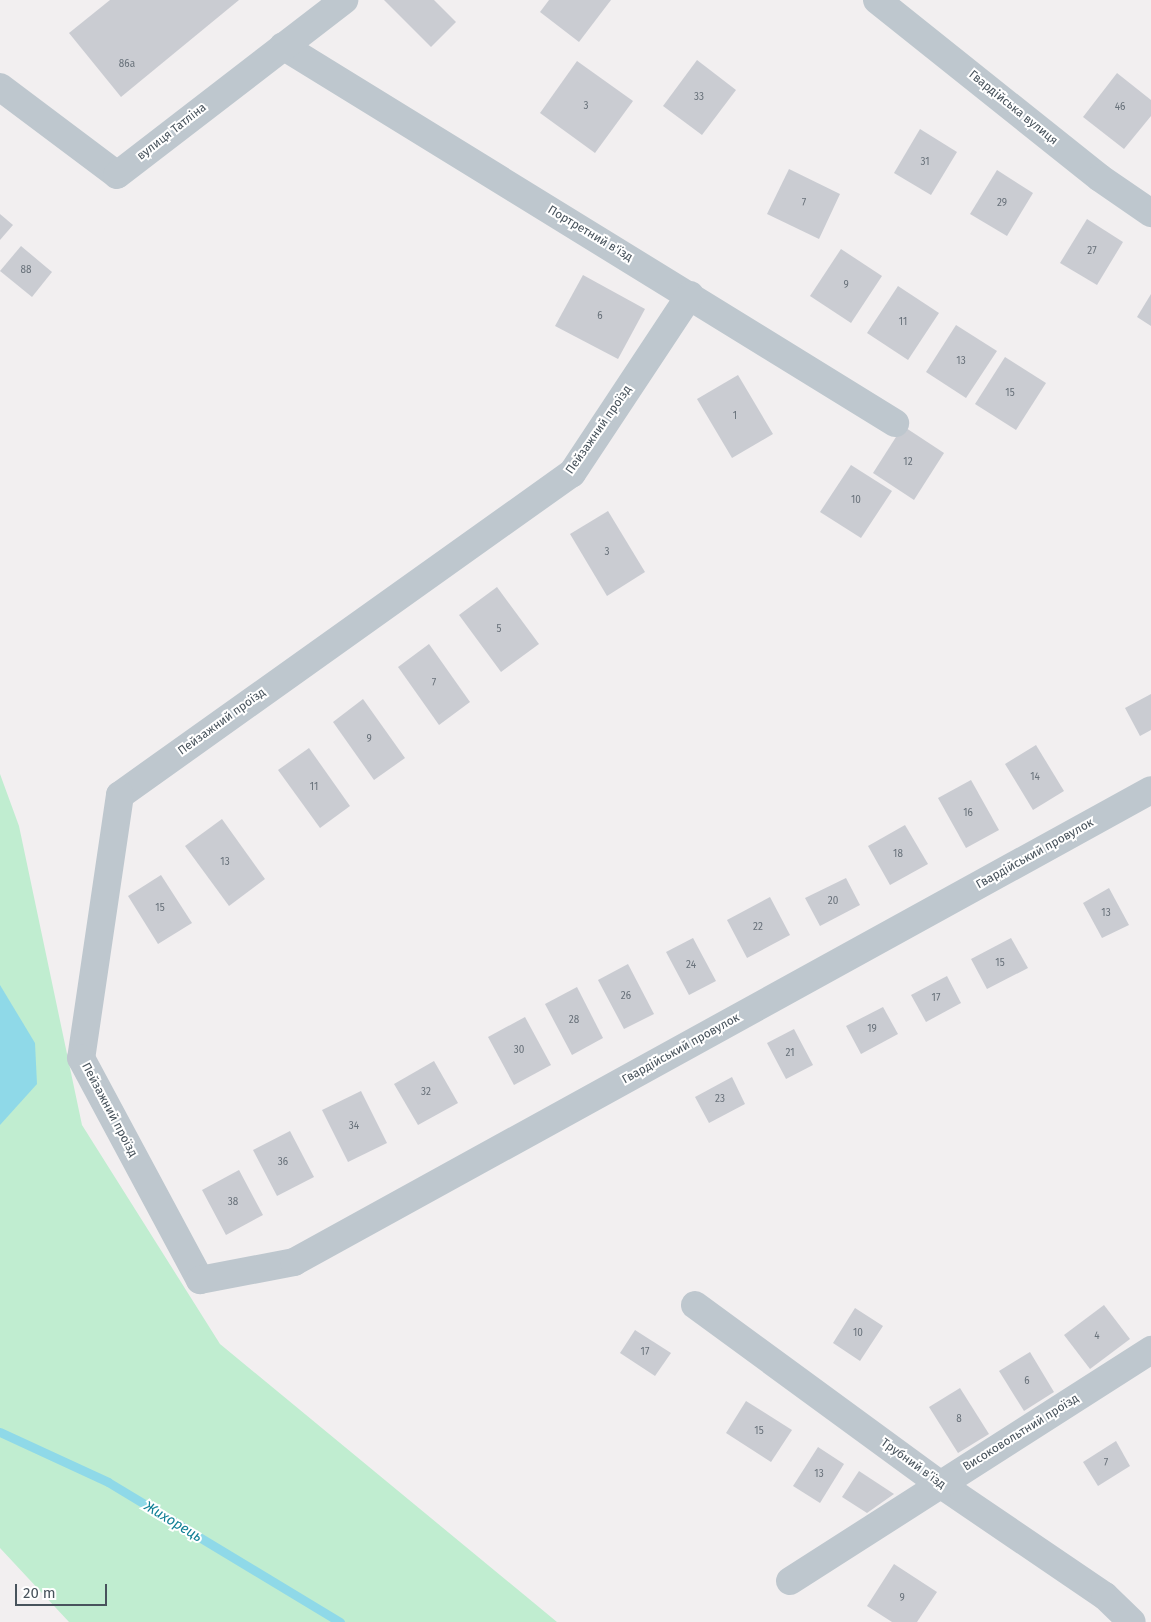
<!DOCTYPE html>
<html>
<head>
<meta charset="utf-8">
<style>
	body { margin:0 }
	#map { position:relative; width:1151px; height:1622px; overflow:hidden; background:#f2eff0; font-family:"Fira Sans",sans-serif }
	div>[style] { position:absolute }
	[style*='--x'] { left:calc(var(--x)*1px); top:calc(var(--y)*1px); width:calc(var(--w)*1px); rotate:calc(var(--a)*1deg) }
	.green>* { inset:0; background:#c0edd0 }
	.water>* { inset:0; background:#8fd9e8 }
	.stream>* { height:9px; margin:-4.5px; padding:0 4.5px; transform-origin:4.5px; border-radius:4.5px; background:#8fd9e8 }
	.building>* { inset:0; background:#caccd2 }
	.minor>* { height:28px; margin:-14px; padding:0 14px; transform-origin:14px; border-radius:14px; background:#bec7ce }
	span { translate:-50% -50%; white-space:nowrap; text-align:center; line-height:1.15; -webkit-text-stroke:4px #fff; paint-order:stroke }
	.number-label { font-size:10px; color:#68717a }
	.number-label span { -webkit-text-stroke-width:0 }
	.street-label { font-size:12px; color:#48535c }
	.water-label { font-size:14px; color:#128096; font-style:italic }
	.scale { position:absolute; left:15px; top:1584px; width:92px; height:22px; box-sizing:border-box; border:2px solid #48535c; border-top:0; padding-left:6px; font-size:15px; line-height:18px; white-space:nowrap; color:#48535c; -webkit-text-stroke:4px #fff; paint-order:stroke }
</style>
</head>
<body>
<div id="map">
	<div class="green">
		<i style="clip-path:polygon(0 774px,19px 826px,82px 1125px,220px 1344px,557px 1622px,69px 1622px,0 1548px)"></i>
	</div>
	<div class="water">
		<i style="clip-path:polygon(0 985px,35px 1043px,37px 1084px,0 1125px)"></i>
	</div>
	<div class="stream">
		<i style="--x:0;--y:1432;--w:119;--a:24.8"></i>
		<i style="--x:108;--y:1482;--w:271;--a:31.1"></i>
	</div>
	<div class="building">
		<i style="clip-path:polygon(110px 0,239px 0,121px 97px,69px 33px)"></i>
		<i style="clip-path:polygon(384px 0,434px 0,456px 22px,431px 47px)"></i>
		<i style="clip-path:polygon(549px 0,611px 0,579px 42px,540px 12px)"></i>
		<i style="clip-path:polygon(697px 60px,736px 90px,702px 135px,663px 106px)"></i>
		<i style="clip-path:polygon(577px 61px,633px 101px,595px 153px,540px 113px)"></i>
		<i style="clip-path:polygon(1117px 73px,1151px 100px,1151px 116px,1124px 149px,1083px 117px)"></i>
		<i style="clip-path:polygon(920px 129px,957px 152px,931px 195px,894px 173px)"></i>
		<i style="clip-path:polygon(789px 169px,840px 194px,819px 239px,767px 214px)"></i>
		<i style="clip-path:polygon(997px 170px,1033px 193px,1007px 236px,970px 214px)"></i>
		<i style="clip-path:polygon(0 214px,13px 225px,0 240px)"></i>
		<i style="clip-path:polygon(1087px 219px,1123px 242px,1097px 285px,1060px 263px)"></i>
		<i style="clip-path:polygon(21px 246px,52px 272px,32px 297px,0 271px)"></i>
		<i style="clip-path:polygon(841px 249px,882px 276px,851px 323px,810px 296px)"></i>
		<i style="clip-path:polygon(583px 275px,645px 309px,618px 359px,555px 326px)"></i>
		<i style="clip-path:polygon(898px 286px,939px 313px,908px 360px,867px 333px)"></i>
		<i style="clip-path:polygon(1151px 294px,1151px 326px,1137px 317px)"></i>
		<i style="clip-path:polygon(956px 325px,997px 351px,966px 398px,926px 372px)"></i>
		<i style="clip-path:polygon(1005px 357px,1046px 383px,1016px 430px,975px 404px)"></i>
		<i style="clip-path:polygon(738px 375px,773px 434px,732px 458px,697px 399px)"></i>
		<i style="clip-path:polygon(903px 426px,944px 453px,914px 500px,873px 473px)"></i>
		<i style="clip-path:polygon(851px 465px,892px 491px,861px 538px,820px 512px)"></i>
		<i style="clip-path:polygon(608px 511px,645px 572px,607px 596px,570px 534px)"></i>
		<i style="clip-path:polygon(497px 587px,539px 644px,501px 672px,459px 615px)"></i>
		<i style="clip-path:polygon(429px 644px,470px 702px,439px 725px,398px 667px)"></i>
		<i style="clip-path:polygon(1151px 694px,1151px 730px,1140px 736px,1125px 708px)"></i>
		<i style="clip-path:polygon(363px 699px,405px 758px,374px 780px,333px 722px)"></i>
		<i style="clip-path:polygon(1036px 745px,1064px 791px,1033px 810px,1005px 764px)"></i>
		<i style="clip-path:polygon(309px 748px,350px 806px,320px 828px,278px 770px)"></i>
		<i style="clip-path:polygon(971px 780px,999px 830px,966px 848px,938px 798px)"></i>
		<i style="clip-path:polygon(222px 819px,265px 879px,229px 906px,185px 846px)"></i>
		<i style="clip-path:polygon(905px 825px,928px 864px,890px 885px,868px 846px)"></i>
		<i style="clip-path:polygon(161px 875px,192px 923px,158px 944px,128px 896px)"></i>
		<i style="clip-path:polygon(846px 878px,860px 905px,820px 926px,805px 898px)"></i>
		<i style="clip-path:polygon(1109px 888px,1129px 925px,1102px 938px,1083px 903px)"></i>
		<i style="clip-path:polygon(770px 897px,790px 935px,747px 958px,727px 920px)"></i>
		<i style="clip-path:polygon(693px 938px,716px 981px,689px 995px,666px 952px)"></i>
		<i style="clip-path:polygon(1011px 938px,1028px 968px,987px 989px,971px 959px)"></i>
		<i style="clip-path:polygon(628px 964px,654px 1014px,624px 1029px,598px 980px)"></i>
		<i style="clip-path:polygon(947px 976px,961px 1003px,926px 1022px,911px 995px)"></i>
		<i style="clip-path:polygon(577px 987px,603px 1038px,572px 1055px,545px 1004px)"></i>
		<i style="clip-path:polygon(883px 1007px,898px 1034px,861px 1054px,846px 1026px)"></i>
		<i style="clip-path:polygon(525px 1017px,551px 1065px,514px 1085px,488px 1037px)"></i>
		<i style="clip-path:polygon(794px 1029px,813px 1065px,786px 1079px,767px 1043px)"></i>
		<i style="clip-path:polygon(434px 1061px,458px 1103px,418px 1125px,394px 1084px)"></i>
		<i style="clip-path:polygon(732px 1077px,745px 1104px,709px 1123px,695px 1097px)"></i>
		<i style="clip-path:polygon(361px 1091px,387px 1143px,348px 1162px,322px 1110px)"></i>
		<i style="clip-path:polygon(290px 1131px,314px 1177px,277px 1196px,253px 1150px)"></i>
		<i style="clip-path:polygon(239px 1170px,263px 1215px,226px 1235px,202px 1190px)"></i>
		<i style="clip-path:polygon(1104px 1305px,1130px 1339px,1090px 1369px,1064px 1335px)"></i>
		<i style="clip-path:polygon(855px 1308px,883px 1326px,860px 1361px,833px 1343px)"></i>
		<i style="clip-path:polygon(635px 1330px,671px 1353px,655px 1376px,620px 1353px)"></i>
		<i style="clip-path:polygon(1030px 1352px,1054px 1392px,1024px 1411px,999px 1371px)"></i>
		<i style="clip-path:polygon(960px 1388px,989px 1434px,958px 1453px,929px 1407px)"></i>
		<i style="clip-path:polygon(746px 1401px,792px 1430px,771px 1462px,726px 1433px)"></i>
		<i style="clip-path:polygon(1116px 1441px,1130px 1466px,1098px 1486px,1083px 1462px)"></i>
		<i style="clip-path:polygon(818px 1447px,844px 1464px,820px 1503px,793px 1486px)"></i>
		<i style="clip-path:polygon(859px 1471px,894px 1494px,867px 1513px,842px 1497px)"></i>
		<i style="clip-path:polygon(894px 1564px,937px 1592px,917px 1622px,892px 1622px,867px 1606px)"></i>
	</div>
	<div class="minor">
		<i style="--x:877;--y:0;--w:285;--a:38.6"></i>
		<i style="--x:1100;--y:178;--w:62;--a:34.5"></i>
		<i style="--x:283;--y:46;--w:719;--a:31.63"></i>
		<i style="--x:0;--y:87;--w:146;--a:36.9"></i>
		<i style="--x:117;--y:175;--w:287;--a:-37.6"></i>
		<i style="--x:690;--y:295;--w:214;--a:123.5"></i>
		<i style="--x:572;--y:473;--w:555;--a:144.53"></i>
		<i style="--x:120;--y:795;--w:266;--a:98.4"></i>
		<i style="--x:81;--y:1058;--w:252;--a:61.8"></i>
		<i style="--x:200;--y:1280;--w:96;--a:-10.8"></i>
		<i style="--x:294;--y:1262;--w:978;--a:-28.84"></i>
		<i style="--x:695;--y:1305;--w:303;--a:36.2"></i>
		<i style="--x:940;--y:1484;--w:199;--a:34.2"></i>
		<i style="--x:1105;--y:1596;--w:37;--a:44"></i>
		<i style="--x:790;--y:1581;--w:429;--a:-32.6"></i>
	</div>
	<div class="number-label">
		<span style="left:127px;top:65px">86а</span>
		<span style="left:699px;top:98px">33</span>
		<span style="left:586px;top:107px">3</span>
		<span style="left:1120px;top:108px">46</span>
		<span style="left:925px;top:163px">31</span>
		<span style="left:804px;top:204px">7</span>
		<span style="left:1002px;top:204px">29</span>
		<span style="left:1092px;top:252px">27</span>
		<span style="left:26px;top:271px">88</span>
		<span style="left:846px;top:286px">9</span>
		<span style="left:600px;top:317px">6</span>
		<span style="left:903px;top:323px">11</span>
		<span style="left:961px;top:362px">13</span>
		<span style="left:1010px;top:394px">15</span>
		<span style="left:735px;top:417px">1</span>
		<span style="left:908px;top:463px">12</span>
		<span style="left:856px;top:501px">10</span>
		<span style="left:607px;top:553px">3</span>
		<span style="left:499px;top:630px">5</span>
		<span style="left:434px;top:684px">7</span>
		<span style="left:369px;top:740px">9</span>
		<span style="left:1035px;top:778px">14</span>
		<span style="left:314px;top:788px">11</span>
		<span style="left:968px;top:814px">16</span>
		<span style="left:898px;top:855px">18</span>
		<span style="left:225px;top:863px">13</span>
		<span style="left:833px;top:902px">20</span>
		<span style="left:160px;top:909px">15</span>
		<span style="left:1106px;top:914px">13</span>
		<span style="left:758px;top:928px">22</span>
		<span style="left:1000px;top:964px">15</span>
		<span style="left:691px;top:966px">24</span>
		<span style="left:626px;top:997px">26</span>
		<span style="left:936px;top:999px">17</span>
		<span style="left:574px;top:1021px">28</span>
		<span style="left:872px;top:1030px">19</span>
		<span style="left:519px;top:1051px">30</span>
		<span style="left:790px;top:1054px">21</span>
		<span style="left:426px;top:1093px">32</span>
		<span style="left:720px;top:1100px">23</span>
		<span style="left:354px;top:1127px">34</span>
		<span style="left:283px;top:1163px">36</span>
		<span style="left:233px;top:1203px">38</span>
		<span style="left:858px;top:1334px">10</span>
		<span style="left:1097px;top:1337px">4</span>
		<span style="left:645px;top:1353px">17</span>
		<span style="left:1027px;top:1382px">6</span>
		<span style="left:959px;top:1420px">8</span>
		<span style="left:759px;top:1432px">15</span>
		<span style="left:1106px;top:1464px">7</span>
		<span style="left:819px;top:1475px">13</span>
		<span style="left:902px;top:1599px">9</span>
	</div>
	<div class="street-label">
		<span style="left:1013px;top:108px;rotate:39deg">Гвардійська вулиця</span>
		<span style="left:172px;top:132px;rotate:-38deg">вулиця Татліна</span>
		<span style="left:590px;top:234px;rotate:31deg">Портретний в'їзд</span>
		<span style="left:599px;top:430px;rotate:-55deg">Пейзажний проїзд</span>
		<span style="left:222px;top:722px;rotate:-36deg">Пейзажний проїзд</span>
		<span style="left:1035px;top:854px;rotate:-29deg">Гвардійський провулок</span>
		<span style="left:681px;top:1049px;rotate:-29deg">Гвардійський провулок</span>
		<span style="left:109px;top:1110px;rotate:62deg">Пейзажний проїзд</span>
		<span style="left:1021px;top:1433px;rotate:-32deg">Високовольтний проїзд</span>
		<span style="left:913px;top:1464px;rotate:36deg">Трубний в’їзд</span>
	</div>
	<div class="water-label">
		<span style="left:173px;top:1522px;rotate:31deg">Жихорець</span>
	</div>
	<div class="scale">20 m</div>
</div>
</body>
</html>
